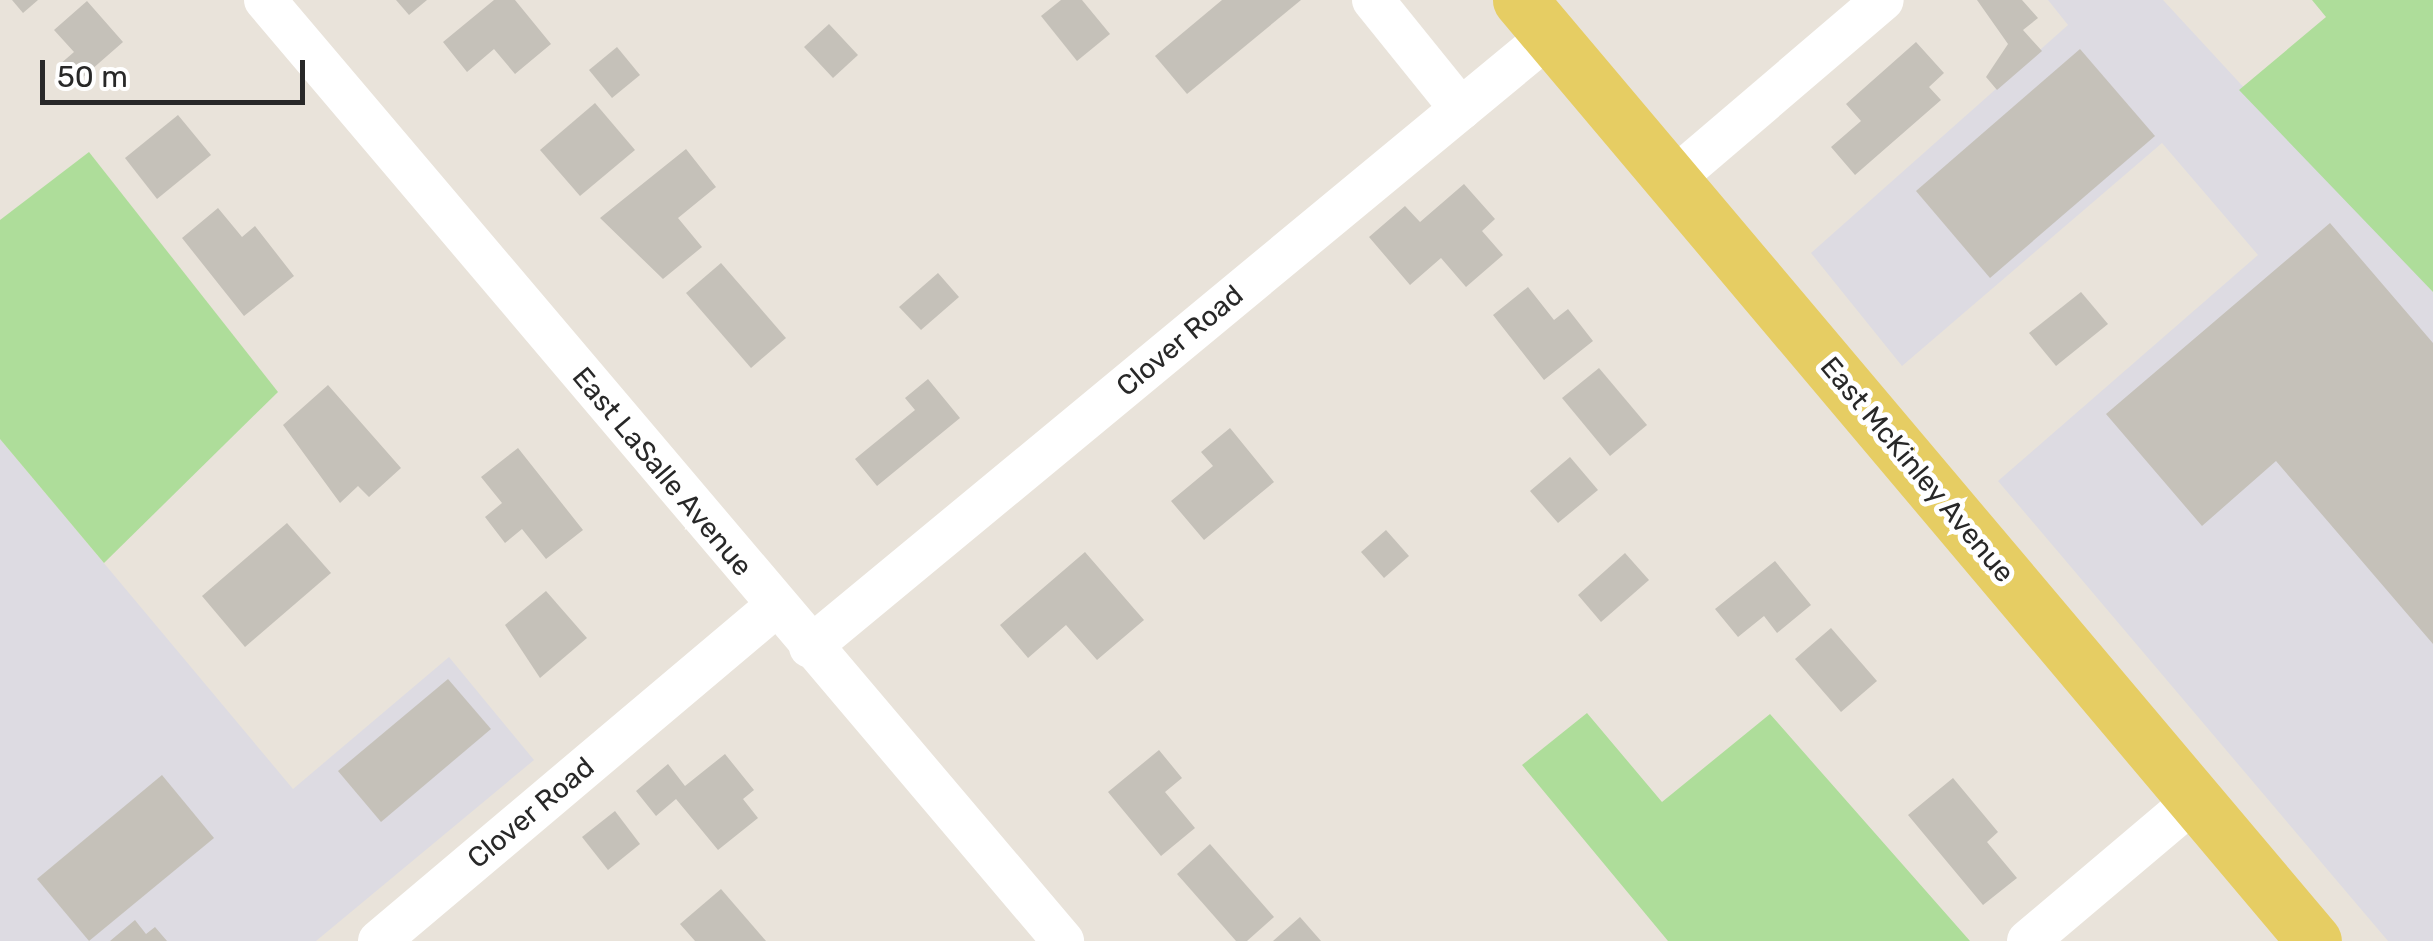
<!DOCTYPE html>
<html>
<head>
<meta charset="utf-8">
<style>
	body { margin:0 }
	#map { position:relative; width:2433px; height:941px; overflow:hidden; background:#e9e3da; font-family:Rubik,sans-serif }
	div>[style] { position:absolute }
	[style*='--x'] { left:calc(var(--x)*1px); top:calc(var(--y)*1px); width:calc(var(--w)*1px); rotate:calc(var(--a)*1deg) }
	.industrial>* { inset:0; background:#dddbe2 }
	.green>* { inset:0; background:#aedd9a }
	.building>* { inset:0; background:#c5c1b9 }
	.minor>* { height:42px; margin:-21px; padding:0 21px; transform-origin:21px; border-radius:21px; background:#fff }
	.major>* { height:55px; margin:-27.5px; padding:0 27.5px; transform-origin:27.5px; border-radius:27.5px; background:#e6cd63 }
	span { translate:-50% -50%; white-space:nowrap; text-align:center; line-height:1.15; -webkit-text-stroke:10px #fff; paint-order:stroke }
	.street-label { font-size:28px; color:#282828 }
	.scale { position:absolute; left:40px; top:60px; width:265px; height:45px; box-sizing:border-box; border:5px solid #282828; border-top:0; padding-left:12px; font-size:30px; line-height:35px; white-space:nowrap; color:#282828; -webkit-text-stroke:8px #fff; paint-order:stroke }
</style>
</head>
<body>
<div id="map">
	<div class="industrial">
		<i style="clip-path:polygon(2048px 0,2163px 0,2433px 292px,2433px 941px,2388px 941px,1998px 481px,2258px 255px,2162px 143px,1902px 366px,1811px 253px,2068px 25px)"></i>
		<i style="clip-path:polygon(0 439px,293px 789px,449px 657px,534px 760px,316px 941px,0 941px)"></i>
	</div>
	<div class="green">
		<i style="clip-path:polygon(2312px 0,2433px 0,2433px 292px,2239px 90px,2326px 17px)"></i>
		<i style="clip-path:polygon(89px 152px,278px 392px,104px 563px,0 439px,0 220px)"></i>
		<i style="clip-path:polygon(1587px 713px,1662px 802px,1770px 714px,1970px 941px,1668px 941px,1522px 765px)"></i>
	</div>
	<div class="building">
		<i style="clip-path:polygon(12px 0,38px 0,23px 13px)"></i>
		<i style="clip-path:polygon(396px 0,427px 0,409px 15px)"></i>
		<i style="clip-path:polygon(494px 0,515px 0,551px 44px,515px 74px,494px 49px,467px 72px,443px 42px)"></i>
		<i style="clip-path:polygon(1061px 0,1082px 0,1110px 34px,1077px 61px,1041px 16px)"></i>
		<i style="clip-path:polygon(1222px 0,1301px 0,1187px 94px,1155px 56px)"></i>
		<i style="clip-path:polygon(1977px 0,2022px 0,2038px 18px,2023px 30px,2042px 51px,1997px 90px,1986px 77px,2008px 44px)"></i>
		<i style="clip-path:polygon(87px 1px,123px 42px,75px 84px,59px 65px,74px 52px,54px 30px)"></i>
		<i style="clip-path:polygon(829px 24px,858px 55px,833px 78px,804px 47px)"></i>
		<i style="clip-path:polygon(1916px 42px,1944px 73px,1929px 87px,1941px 100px,1855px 175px,1831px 147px,1861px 121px,1846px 104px)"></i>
		<i style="clip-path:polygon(617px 47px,640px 75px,612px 98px,589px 70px)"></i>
		<i style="clip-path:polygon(2080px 49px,2155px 136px,1990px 278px,1916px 191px)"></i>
		<i style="clip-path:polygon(595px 103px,635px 150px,580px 196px,540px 150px)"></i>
		<i style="clip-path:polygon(178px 115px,211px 155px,157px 199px,125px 158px)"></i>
		<i style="clip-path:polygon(686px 149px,716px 187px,678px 218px,702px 247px,663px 279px,600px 218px)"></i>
		<i style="clip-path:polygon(1464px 184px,1495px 219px,1482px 231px,1503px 255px,1466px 287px,1441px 258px,1410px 285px,1369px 237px,1405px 206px,1420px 222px)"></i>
		<i style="clip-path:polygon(218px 208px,242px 237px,255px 226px,294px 276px,244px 316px,182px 238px)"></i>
		<i style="clip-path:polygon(2330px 223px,2433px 343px,2433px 644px,2276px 461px,2202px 526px,2106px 414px)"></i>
		<i style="clip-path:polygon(721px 263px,786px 338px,751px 368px,686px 293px)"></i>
		<i style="clip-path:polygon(938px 273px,959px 297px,921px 330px,899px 307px)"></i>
		<i style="clip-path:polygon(1528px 287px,1554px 320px,1568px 309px,1593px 341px,1544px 380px,1493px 315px)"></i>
		<i style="clip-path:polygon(2081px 292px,2108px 324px,2056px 366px,2029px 333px)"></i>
		<i style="clip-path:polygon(1599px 368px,1647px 425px,1610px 456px,1562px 398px)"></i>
		<i style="clip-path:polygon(928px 379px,960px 418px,877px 486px,855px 459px,915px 410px,905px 398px)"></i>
		<i style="clip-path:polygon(328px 385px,401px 468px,369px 497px,358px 486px,340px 503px,283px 425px)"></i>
		<i style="clip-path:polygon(1230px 428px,1274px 482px,1204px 540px,1171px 501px,1213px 466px,1201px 452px)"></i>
		<i style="clip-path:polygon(518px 448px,583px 530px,546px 559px,522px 529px,505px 543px,485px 517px,502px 503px,481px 477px)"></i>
		<i style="clip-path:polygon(1570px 457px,1598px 490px,1558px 523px,1530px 491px)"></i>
		<i style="clip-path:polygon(287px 523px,331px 573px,245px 647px,202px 596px)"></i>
		<i style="clip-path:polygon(1386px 530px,1409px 556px,1384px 578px,1361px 552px)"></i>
		<i style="clip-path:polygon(1085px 552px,1144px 620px,1097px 660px,1066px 625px,1028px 658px,1000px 625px)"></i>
		<i style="clip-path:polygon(1625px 553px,1649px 580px,1601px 622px,1578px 595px)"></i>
		<i style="clip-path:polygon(1775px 561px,1811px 605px,1777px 633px,1764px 616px,1738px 637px,1715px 609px)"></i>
		<i style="clip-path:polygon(546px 591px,587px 638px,540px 678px,505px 625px)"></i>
		<i style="clip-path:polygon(1831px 628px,1877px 681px,1841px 712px,1795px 659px)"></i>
		<i style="clip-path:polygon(448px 679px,491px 729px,381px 822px,338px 771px)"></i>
		<i style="clip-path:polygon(1159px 750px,1182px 778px,1165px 792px,1195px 828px,1161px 856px,1108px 792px)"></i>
		<i style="clip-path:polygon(725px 754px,754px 790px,743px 799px,758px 818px,718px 850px,676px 799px,656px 816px,636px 791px,668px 764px,685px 786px)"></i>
		<i style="clip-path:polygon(162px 775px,214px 838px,89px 941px,37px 879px)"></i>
		<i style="clip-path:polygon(1953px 778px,1998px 832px,1987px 842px,2017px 878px,1983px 905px,1908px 815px)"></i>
		<i style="clip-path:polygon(615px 811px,640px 844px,608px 870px,582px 837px)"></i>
		<i style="clip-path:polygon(1210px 844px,1274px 917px,1247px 941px,1236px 941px,1177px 874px)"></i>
		<i style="clip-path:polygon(721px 889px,766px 941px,695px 941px,680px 924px)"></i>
		<i style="clip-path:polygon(1300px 917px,1321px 941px,1273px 941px)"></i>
		<i style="clip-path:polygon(135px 920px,146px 934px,155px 927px,167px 941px,110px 941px)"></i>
	</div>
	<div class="minor">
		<i style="--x:265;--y:0;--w:1234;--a:49.7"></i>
		<i style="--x:1373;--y:0;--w:140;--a:51.1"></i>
		<i style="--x:1672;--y:180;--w:277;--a:-40.5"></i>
		<i style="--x:810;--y:647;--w:960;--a:-39.59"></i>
		<i style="--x:379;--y:941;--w:518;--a:-40.15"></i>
		<i style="--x:2028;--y:941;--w:219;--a:-40.2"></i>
	</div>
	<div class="major">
		<i style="--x:1520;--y:0;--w:1231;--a:49.84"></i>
	</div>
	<div class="street-label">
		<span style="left:1180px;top:341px;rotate:-40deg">Clover Road</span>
		<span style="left:1917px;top:470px;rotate:50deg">East McKinley Avenue</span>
		<span style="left:662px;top:472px;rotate:50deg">East LaSalle Avenue</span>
		<span style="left:531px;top:813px;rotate:-40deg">Clover Road</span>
	</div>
	<div class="scale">50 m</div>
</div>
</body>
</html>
